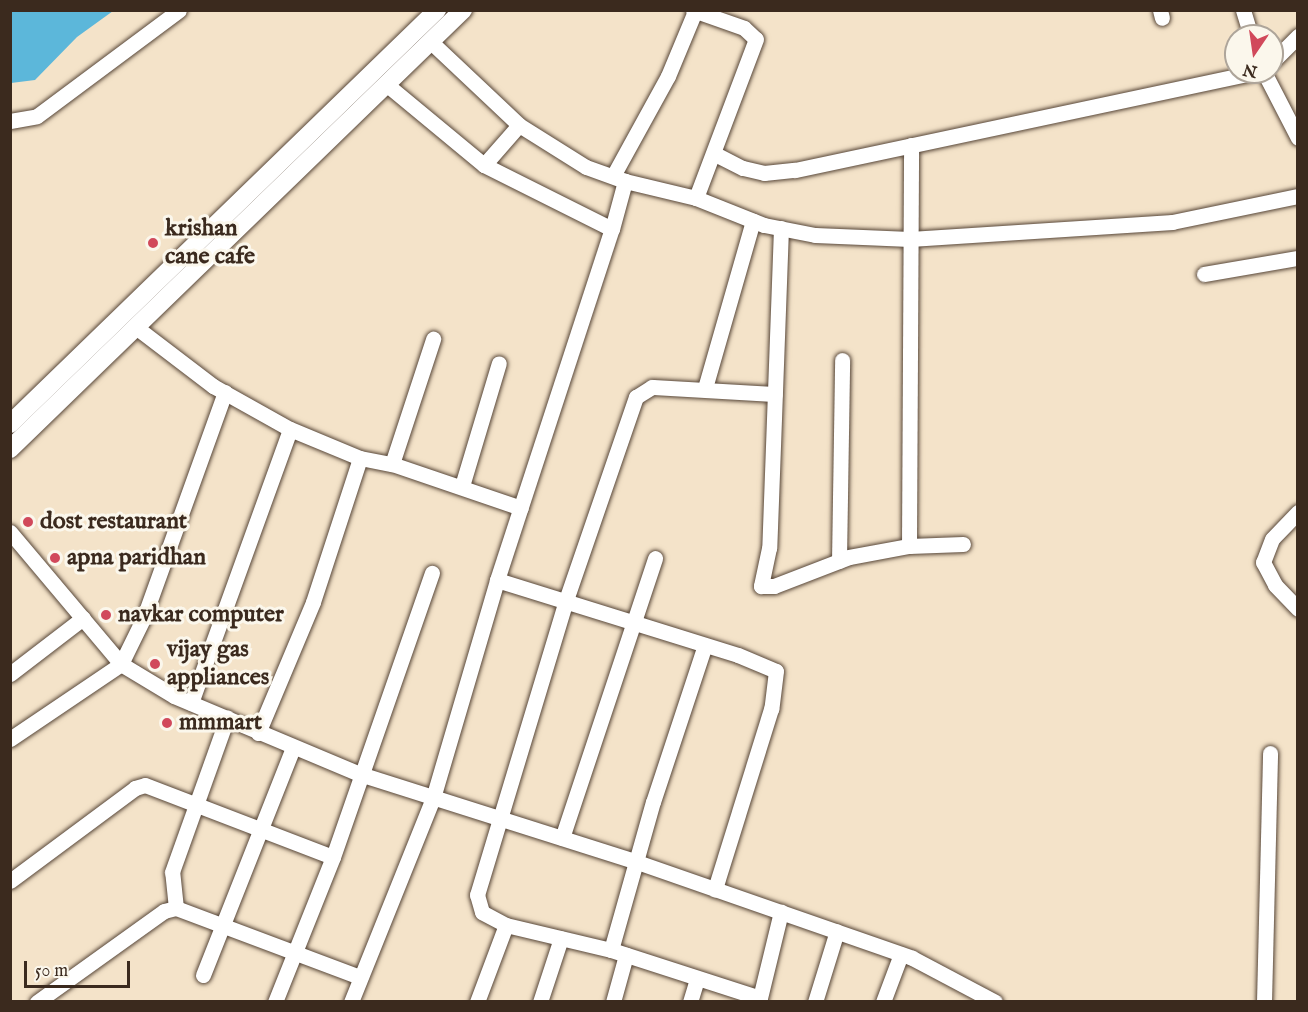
<!DOCTYPE html>
<html>
<head>
<meta charset="utf-8">
<style>
	body { margin:0 }
	#map { position:relative; width:1308px; height:1012px; overflow:hidden; background:#f4e3c9; font-family:"IM FELL English",serif }
	div>[style] { position:absolute }
	[style*='--x'] { left:calc(var(--x)*1px); top:calc(var(--y)*1px); width:calc(var(--w)*1px); rotate:calc(var(--a)*1deg) }
	.water>* { inset:0; background:#5cb7da }
	.roads { filter:drop-shadow(0 0 2px #574638) drop-shadow(0 0 2px #574638) }
	.minor>* { height:15px; margin:-7.5px; padding:0 7.5px; transform-origin:7.5px; border-radius:7.5px; background:#fff }
	.major>* { height:18px; margin:-9px; padding:0 9px; transform-origin:9px; border-radius:9px; background:#fff }
	.dots>* { width:16px; height:16px; translate:-50% -50%; box-sizing:border-box; border:3px solid #fbf7ec; border-radius:50% }
	span { translate:-50% -50%; white-space:nowrap; text-align:center; line-height:1.15; -webkit-text-stroke:6px #fbf7ec; paint-order:stroke }
	.poi-label { font-size:24px; color:#3b2a1e; font-weight:700 }
	.left { translate:0 -50%; text-align:left }
	.frame { position:absolute; inset:0; border:12px solid #3b2a1e; pointer-events:none }
	.north { position:absolute; left:1224px; top:24px; width:60px; height:60px; box-sizing:border-box; background:#fbf7ec; border:2px solid #aea59a; border-radius:50%; rotate:193deg; font-size:16px; font-weight:700; line-height:24px; text-align:center; color:#3b2a1e }
	.north::after { content:''; display:block; margin:auto; width:21px; height:27px; background:#d1495b; clip-path:polygon(50% 0,100% 100%,50% 72%,0 100%) }
	.scale { position:absolute; left:24px; top:961px; width:106px; height:27px; box-sizing:border-box; border:3px solid #3b2a1e; border-top:0; padding-left:8px; font-size:18px; line-height:21px; white-space:nowrap; color:#3b2a1e; -webkit-text-stroke:4px #fbf7ec; paint-order:stroke }
</style>
</head>
<body>
<div id="map">
	<div class="water">
		<i style="clip-path:polygon(10px 11px,11px 10px,113px 11px,77px 37px,35px 80px,11px 83px)"></i>
	</div>
	<div class="roads">
		<div class="minor">
			<i style="--x:693;--y:10;--w:54;--a:19.4"></i>
			<i style="--x:744;--y:28;--w:16;--a:43"></i>
			<i style="--x:756;--y:39;--w:170;--a:110.7"></i>
			<i style="--x:1160;--y:10;--w:8;--a:76"></i>
			<i style="--x:1243;--y:10;--w:27;--a:73"></i>
			<i style="--x:431;--y:42;--w:121;--a:43.3"></i>
			<i style="--x:519;--y:125;--w:79;--a:32.1"></i>
			<i style="--x:586;--y:167;--w:41;--a:19.7"></i>
			<i style="--x:625;--y:181;--w:73;--a:13.5"></i>
			<i style="--x:696;--y:198;--w:73;--a:21.7"></i>
			<i style="--x:764;--y:225;--w:52;--a:11.1"></i>
			<i style="--x:815;--y:235;--w:95;--a:2.4"></i>
			<i style="--x:910;--y:239;--w:263;--a:-3.7"></i>
			<i style="--x:1172;--y:222;--w:129;--a:-11.7"></i>
			<i style="--x:1272;--y:62;--w:37;--a:-45"></i>
			<i style="--x:1264;--y:72;--w:74;--a:62.7"></i>
			<i style="--x:386;--y:84;--w:127;--a:39.6"></i>
			<i style="--x:484;--y:165;--w:143;--a:26.6"></i>
			<i style="--x:612;--y:229;--w:50;--a:-74.8"></i>
			<i style="--x:10;--y:121;--w:27;--a:-10"></i>
			<i style="--x:37;--y:116;--w:177;--a:-36.7"></i>
			<i style="--x:715;--y:154;--w:31;--a:27"></i>
			<i style="--x:743;--y:168;--w:22;--a:13"></i>
			<i style="--x:764;--y:173;--w:31;--a:-6"></i>
			<i style="--x:795;--y:170;--w:473;--a:-12"></i>
			<i style="--x:484;--y:165;--w:53;--a:-48.8"></i>
			<i style="--x:613;--y:176;--w:114;--a:-61.2"></i>
			<i style="--x:668;--y:76;--w:70;--a:-67.4"></i>
			<i style="--x:781;--y:228;--w:320;--a:92.1"></i>
			<i style="--x:769;--y:548;--w:39;--a:102"></i>
			<i style="--x:761;--y:586;--w:13;--a:0"></i>
			<i style="--x:774;--y:586;--w:80;--a:-21.1"></i>
			<i style="--x:849;--y:557;--w:61;--a:-10.4"></i>
			<i style="--x:909;--y:546;--w:54;--a:-2.1"></i>
			<i style="--x:1204;--y:274;--w:95;--a:-9.7"></i>
			<i style="--x:137;--y:328;--w:96;--a:37.3"></i>
			<i style="--x:213;--y:386;--w:88;--a:29.2"></i>
			<i style="--x:290;--y:429;--w:76;--a:22.5"></i>
			<i style="--x:360;--y:458;--w:33;--a:11"></i>
			<i style="--x:392;--y:464;--w:136;--a:18.8"></i>
			<i style="--x:705;--y:388;--w:174;--a:-74"></i>
			<i style="--x:392;--y:464;--w:132;--a:-71.8"></i>
			<i style="--x:462;--y:486;--w:128;--a:-73.3"></i>
			<i style="--x:1298;--y:512;--w:37;--a:134"></i>
			<i style="--x:1272;--y:539;--w:25;--a:111"></i>
			<i style="--x:1263;--y:562;--w:26;--a:62"></i>
			<i style="--x:1275;--y:585;--w:33;--a:46"></i>
			<i style="--x:10;--y:532;--w:172;--a:49.9"></i>
			<i style="--x:121;--y:664;--w:62;--a:31.1"></i>
			<i style="--x:174;--y:696;--w:202;--a:22.8"></i>
			<i style="--x:360;--y:774;--w:291;--a:17.6"></i>
			<i style="--x:637;--y:862;--w:291;--a:19.2"></i>
			<i style="--x:912;--y:958;--w:94;--a:27.9"></i>
			<i style="--x:909;--y:546;--w:401;--a:-89.7"></i>
			<i style="--x:839;--y:561;--w:201;--a:-89.1"></i>
			<i style="--x:497;--y:580;--w:252;--a:17.3"></i>
			<i style="--x:738;--y:655;--w:41;--a:22.8"></i>
			<i style="--x:776;--y:671;--w:38;--a:97"></i>
			<i style="--x:771;--y:709;--w:189;--a:107.3"></i>
			<i style="--x:10;--y:674;--w:92;--a:-37.5"></i>
			<i style="--x:191;--y:703;--w:291;--a:-70.1"></i>
			<i style="--x:258;--y:733;--w:142;--a:-67.2"></i>
			<i style="--x:313;--y:602;--w:151;--a:-71.9"></i>
			<i style="--x:10;--y:739;--w:134;--a:-34"></i>
			<i style="--x:121;--y:664;--w:52;--a:-63.9"></i>
			<i style="--x:144;--y:617;--w:239;--a:-70.2"></i>
			<i style="--x:562;--y:838;--w:295;--a:-71.6"></i>
			<i style="--x:10;--y:881;--w:156;--a:-36.6"></i>
			<i style="--x:135;--y:788;--w:10;--a:-17"></i>
			<i style="--x:145;--y:785;--w:201;--a:21"></i>
			<i style="--x:176;--y:908;--w:197;--a:20.6"></i>
			<i style="--x:611;--y:950;--w:154;--a:-74.2"></i>
			<i style="--x:653;--y:802;--w:165;--a:-71.7"></i>
			<i style="--x:203;--y:975;--w:244;--a:-68.4"></i>
			<i style="--x:760;--y:998;--w:157;--a:-162.1"></i>
			<i style="--x:611;--y:950;--w:108;--a:-166.6"></i>
			<i style="--x:506;--y:925;--w:27;--a:-152"></i>
			<i style="--x:482;--y:912;--w:18;--a:-106"></i>
			<i style="--x:477;--y:895;--w:308;--a:-73.2"></i>
			<i style="--x:566;--y:600;--w:215;--a:-71"></i>
			<i style="--x:636;--y:397;--w:19;--a:-32"></i>
			<i style="--x:652;--y:387;--w:123;--a:3.3"></i>
			<i style="--x:37;--y:1002;--w:156;--a:-35.6"></i>
			<i style="--x:164;--y:911;--w:12;--a:-14"></i>
			<i style="--x:176;--y:908;--w:36;--a:-96"></i>
			<i style="--x:172;--y:872;--w:164;--a:-70.3"></i>
			<i style="--x:275;--y:1002;--w:156;--a:-68.2"></i>
			<i style="--x:333;--y:857;--w:301;--a:-70.8"></i>
			<i style="--x:351;--y:1002;--w:220;--a:-68.1"></i>
			<i style="--x:433;--y:798;--w:227;--a:-73.6"></i>
			<i style="--x:497;--y:580;--w:369;--a:-71.9"></i>
			<i style="--x:477;--y:1002;--w:82;--a:-69.4"></i>
			<i style="--x:540;--y:1002;--w:67;--a:-71.8"></i>
			<i style="--x:613;--y:1002;--w:49;--a:-74.5"></i>
			<i style="--x:690;--y:1002;--w:24;--a:-73"></i>
			<i style="--x:759;--y:1002;--w:93;--a:-76.3"></i>
			<i style="--x:815;--y:1002;--w:74;--a:-72.8"></i>
			<i style="--x:883;--y:1002;--w:51;--a:-69.4"></i>
			<i style="--x:1264;--y:1002;--w:249;--a:-88.6"></i>
		</div>
		<div class="major">
			<i style="--x:10;--y:424;--w:595;--a:-44.11"></i>
			<i style="--x:10;--y:449;--w:631;--a:-44.1"></i>
		</div>
	</div>
	<div class="dots">
		<i style="left:153px;top:243px;background:#d1495b"></i>
		<i style="left:28px;top:522px;background:#d1495b"></i>
		<i style="left:55px;top:558px;background:#d1495b"></i>
		<i style="left:106px;top:615px;background:#d1495b"></i>
		<i style="left:155px;top:664px;background:#d1495b"></i>
		<i style="left:167px;top:723px;background:#d1495b"></i>
	</div>
	<div class="poi-label">
		<span class="left" style="left:165px;top:243px">krishan<br>cane cafe</span>
		<span class="left" style="left:40px;top:522px">dost restaurant</span>
		<span class="left" style="left:67px;top:558px">apna paridhan</span>
		<span class="left" style="left:118px;top:615px">navkar computer</span>
		<span class="left" style="left:167px;top:664px">vijay gas<br>appliances</span>
		<span class="left" style="left:179px;top:723px">mmmart</span>
	</div>
	<div class="frame"></div>
	<div class="north">N</div>
	<div class="scale">50 m</div>
</div>
</body>
</html>
